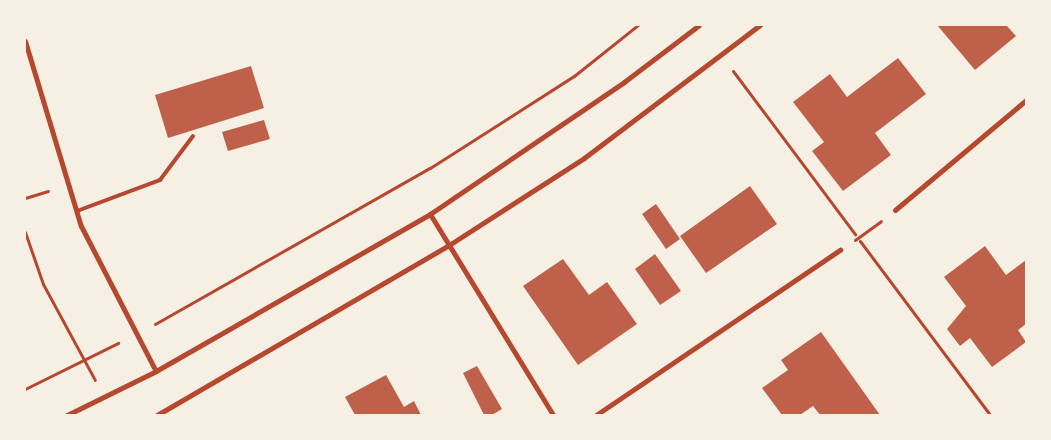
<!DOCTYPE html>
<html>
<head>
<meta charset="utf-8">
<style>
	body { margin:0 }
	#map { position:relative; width:1051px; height:440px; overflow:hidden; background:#f6efe4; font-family:Montserrat,sans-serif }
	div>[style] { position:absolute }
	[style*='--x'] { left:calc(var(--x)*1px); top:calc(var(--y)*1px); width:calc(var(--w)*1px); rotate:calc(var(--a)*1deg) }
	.building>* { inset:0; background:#bf614a }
	.path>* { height:3px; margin:-1.5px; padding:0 1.5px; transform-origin:1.5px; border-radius:1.5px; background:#b5482f }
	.service>* { height:4px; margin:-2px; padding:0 2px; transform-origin:2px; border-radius:2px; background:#b5482f }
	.minor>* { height:5px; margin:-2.5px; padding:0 2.5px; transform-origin:2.5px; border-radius:2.5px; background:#b5482f }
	span { translate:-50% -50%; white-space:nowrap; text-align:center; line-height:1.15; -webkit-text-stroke:4.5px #f6efe4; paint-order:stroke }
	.frame { position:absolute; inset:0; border:26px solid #f6efe4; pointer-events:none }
</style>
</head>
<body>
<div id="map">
	<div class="building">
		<i style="clip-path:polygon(937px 25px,1006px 25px,1016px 36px,975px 70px)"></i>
		<i style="clip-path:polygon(898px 58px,926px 94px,875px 133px,891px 155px,843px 191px,812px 151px,824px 142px,793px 102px,830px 74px,847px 97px)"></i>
		<i style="clip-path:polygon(251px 66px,264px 108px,168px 138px,155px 95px)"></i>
		<i style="clip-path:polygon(264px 120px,270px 139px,228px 151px,222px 132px)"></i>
		<i style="clip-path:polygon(750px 186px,777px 224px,706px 273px,680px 236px)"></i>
		<i style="clip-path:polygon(656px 204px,680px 239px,666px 249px,642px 214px)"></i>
		<i style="clip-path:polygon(985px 246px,1006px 275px,1026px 260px,1026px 324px,1018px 330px,1026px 342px,992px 367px,970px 338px,960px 346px,947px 329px,966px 306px,944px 277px)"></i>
		<i style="clip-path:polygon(655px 254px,681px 291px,660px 305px,635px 269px)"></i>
		<i style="clip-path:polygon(563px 259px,589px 295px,607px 282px,637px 324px,578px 365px,523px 286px)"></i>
		<i style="clip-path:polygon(821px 332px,880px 415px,820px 415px,813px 406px,800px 415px,782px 415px,762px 388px,788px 370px,781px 360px)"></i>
		<i style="clip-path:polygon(477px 366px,502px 409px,492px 415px,484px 415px,463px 373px)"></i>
		<i style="clip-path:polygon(386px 375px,404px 407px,414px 401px,421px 415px,355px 415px,345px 397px)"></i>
	</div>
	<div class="path">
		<i style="--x:733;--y:71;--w:204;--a:53.2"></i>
		<i style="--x:25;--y:198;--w:24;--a:-17"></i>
		<i style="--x:25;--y:232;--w:55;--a:70.9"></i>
		<i style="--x:43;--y:284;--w:109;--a:61.6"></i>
		<i style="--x:855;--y:240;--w:32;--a:-36"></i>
		<i style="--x:860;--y:241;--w:217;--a:53.2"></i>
		<i style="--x:155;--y:324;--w:316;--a:-29.6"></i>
		<i style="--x:430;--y:168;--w:171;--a:-32.6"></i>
		<i style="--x:574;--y:76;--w:82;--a:-38.6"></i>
		<i style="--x:25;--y:389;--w:104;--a:-26.3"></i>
	</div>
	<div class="service">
		<i style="--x:77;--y:211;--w:89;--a:-20.5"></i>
		<i style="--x:160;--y:180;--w:55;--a:-53.1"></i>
	</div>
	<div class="minor">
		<i style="--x:25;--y:41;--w:193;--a:73.2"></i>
		<i style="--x:81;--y:226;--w:163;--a:62.7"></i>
		<i style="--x:895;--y:210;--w:171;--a:-40"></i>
		<i style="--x:430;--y:214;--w:236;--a:58.5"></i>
		<i style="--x:67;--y:415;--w:99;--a:-26.3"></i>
		<i style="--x:156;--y:371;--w:316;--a:-29.8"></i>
		<i style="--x:430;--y:214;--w:235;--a:-34.2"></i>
		<i style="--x:624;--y:82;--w:94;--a:-37.2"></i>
		<i style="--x:157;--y:415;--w:338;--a:-30.2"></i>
		<i style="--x:449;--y:245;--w:161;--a:-32.8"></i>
		<i style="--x:584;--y:158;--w:221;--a:-37.1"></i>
		<i style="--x:596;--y:415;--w:295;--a:-34.1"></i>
	</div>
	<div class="frame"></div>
</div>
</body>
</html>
